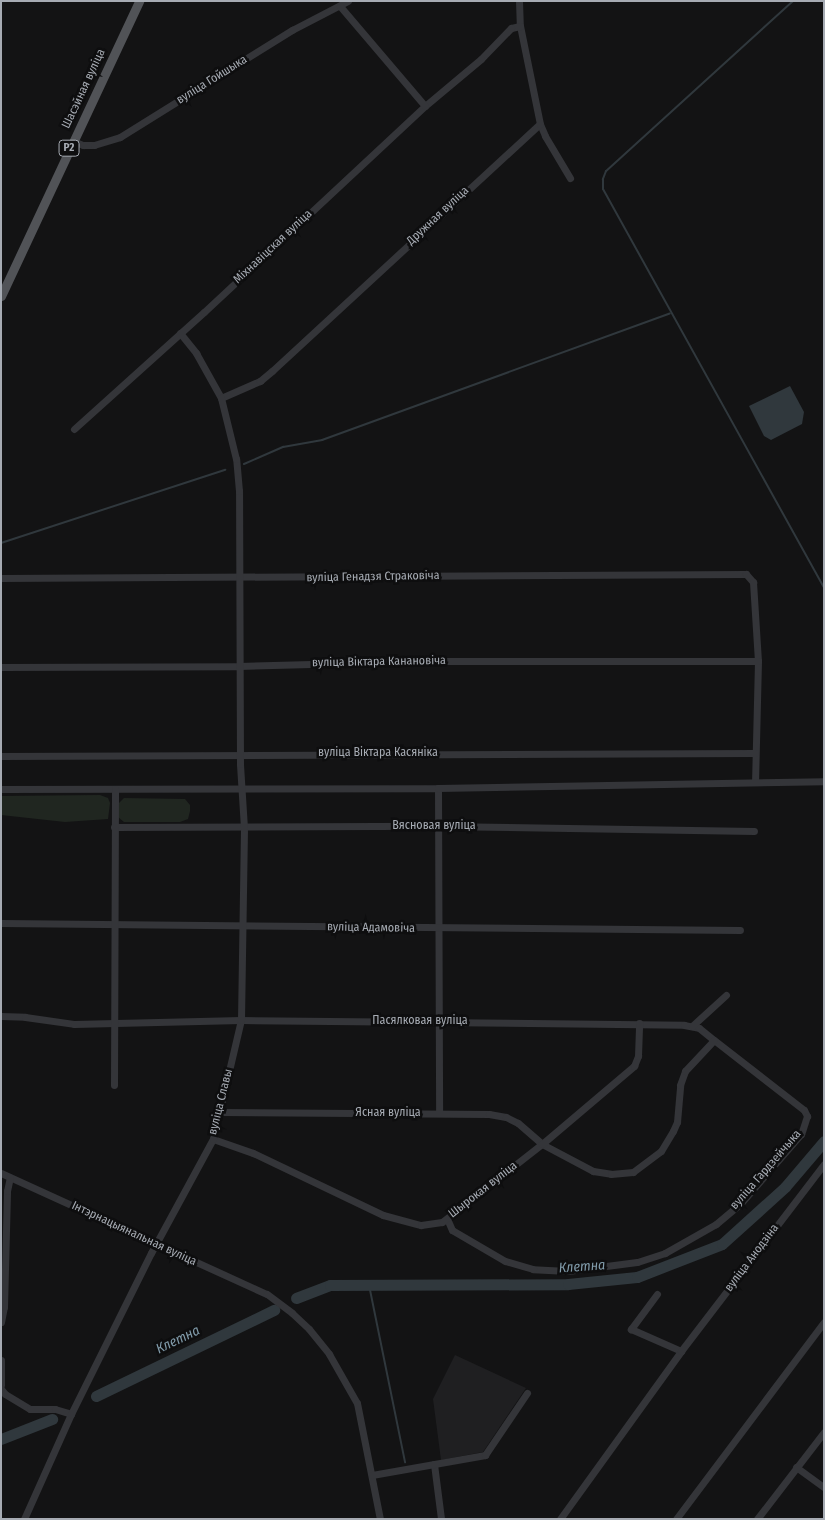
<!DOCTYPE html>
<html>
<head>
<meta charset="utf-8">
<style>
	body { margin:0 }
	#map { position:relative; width:825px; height:1520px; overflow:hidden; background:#131314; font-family:"Fira Sans Condensed",sans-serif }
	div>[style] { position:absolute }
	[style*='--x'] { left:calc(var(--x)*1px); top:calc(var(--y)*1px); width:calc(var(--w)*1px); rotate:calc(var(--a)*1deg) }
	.built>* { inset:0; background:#1f1f21 }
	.green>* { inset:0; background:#202620 }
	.water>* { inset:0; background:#30383d }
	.stream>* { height:2px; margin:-1px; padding:0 1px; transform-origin:1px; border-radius:1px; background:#30383d }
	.river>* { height:11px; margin:-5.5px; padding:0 5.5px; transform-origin:5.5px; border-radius:5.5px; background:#30383d }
	.minor>* { height:7px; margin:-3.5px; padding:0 3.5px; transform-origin:3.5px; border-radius:3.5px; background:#343539 }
	.major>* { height:9px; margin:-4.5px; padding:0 4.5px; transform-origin:4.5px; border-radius:4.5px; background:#515357 }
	span { translate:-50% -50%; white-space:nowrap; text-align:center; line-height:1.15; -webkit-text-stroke:5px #0e0e0f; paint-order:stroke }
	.shield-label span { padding:1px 4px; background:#0e0e0f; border:1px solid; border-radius:4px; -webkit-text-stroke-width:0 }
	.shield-label { font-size:11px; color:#a6abb3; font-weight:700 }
	.street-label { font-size:12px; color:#a6abb3 }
	.water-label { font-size:14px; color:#819baa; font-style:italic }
	.frame { position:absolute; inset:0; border:2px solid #a6abb3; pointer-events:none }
</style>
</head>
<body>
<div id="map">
	<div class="built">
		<i style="clip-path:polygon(455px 1355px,526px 1388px,483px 1452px,441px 1460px,433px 1399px)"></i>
	</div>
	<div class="green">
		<i style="clip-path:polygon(100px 795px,108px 798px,110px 803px,108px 819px,65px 822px,1px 815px,1px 796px)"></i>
		<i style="clip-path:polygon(124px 798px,185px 799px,190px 805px,190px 811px,188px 819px,180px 822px,124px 822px,118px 817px,119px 803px)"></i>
	</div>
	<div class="water">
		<i style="clip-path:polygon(790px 386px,804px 412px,802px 424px,771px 440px,764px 436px,749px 406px)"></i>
	</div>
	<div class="stream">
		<i style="--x:793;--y:1;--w:253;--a:137.7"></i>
		<i style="--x:606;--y:171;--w:9;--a:111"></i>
		<i style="--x:603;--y:179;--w:10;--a:90"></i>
		<i style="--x:603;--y:189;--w:456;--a:61"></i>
		<i style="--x:244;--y:464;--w:43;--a:-23.6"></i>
		<i style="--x:283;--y:447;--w:40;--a:-10"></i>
		<i style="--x:322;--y:440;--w:370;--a:-20"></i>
		<i style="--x:1;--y:543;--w:236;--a:-18.1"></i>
		<i style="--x:369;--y:1285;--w:181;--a:78.5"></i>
	</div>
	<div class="river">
		<i style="--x:296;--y:1298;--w:36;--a:-21"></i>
		<i style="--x:330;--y:1285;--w:238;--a:-0.2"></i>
		<i style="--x:568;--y:1284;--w:69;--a:-5.8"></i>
		<i style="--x:637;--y:1277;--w:91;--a:-21.2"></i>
		<i style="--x:722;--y:1244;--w:85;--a:-42.1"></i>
		<i style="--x:785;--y:1187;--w:60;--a:-49.7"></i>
		<i style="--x:96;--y:1396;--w:198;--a:-25.8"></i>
		<i style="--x:1;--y:1439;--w:55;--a:-21.4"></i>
	</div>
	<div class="minor">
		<i style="--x:519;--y:1;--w:25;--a:88"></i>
		<i style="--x:540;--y:124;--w:13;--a:67"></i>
		<i style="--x:545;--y:136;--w:49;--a:59.2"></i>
		<i style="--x:73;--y:141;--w:11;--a:22"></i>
		<i style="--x:83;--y:145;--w:11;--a:0"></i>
		<i style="--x:94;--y:145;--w:27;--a:-17"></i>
		<i style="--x:120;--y:137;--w:203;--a:-31.9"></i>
		<i style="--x:292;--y:30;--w:63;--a:-27.4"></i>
		<i style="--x:180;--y:333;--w:26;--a:51"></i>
		<i style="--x:196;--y:353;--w:51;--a:60.9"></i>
		<i style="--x:221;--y:398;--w:43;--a:-23.6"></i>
		<i style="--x:260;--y:381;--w:16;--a:-40"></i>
		<i style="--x:272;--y:371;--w:364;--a:-42.7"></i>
		<i style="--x:540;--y:124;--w:100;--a:-101.5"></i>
		<i style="--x:520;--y:26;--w:9;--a:167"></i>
		<i style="--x:511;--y:28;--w:43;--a:134.1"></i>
		<i style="--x:481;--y:59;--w:73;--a:140"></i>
		<i style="--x:74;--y:429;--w:175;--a:-42"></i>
		<i style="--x:204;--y:312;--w:302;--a:-43"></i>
		<i style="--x:425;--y:106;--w:131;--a:-130.4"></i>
		<i style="--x:1;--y:578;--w:745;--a:-0.31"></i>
		<i style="--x:746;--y:574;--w:11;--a:49"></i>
		<i style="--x:753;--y:582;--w:79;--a:86.4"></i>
		<i style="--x:758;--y:661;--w:121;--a:91.4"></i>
		<i style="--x:1;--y:667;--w:238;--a:-0.2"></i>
		<i style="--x:239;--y:666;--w:188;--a:-1.5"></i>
		<i style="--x:427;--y:661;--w:331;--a:0"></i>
		<i style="--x:1;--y:756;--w:754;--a:-0.23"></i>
		<i style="--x:438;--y:788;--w:325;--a:89.8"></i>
		<i style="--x:1;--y:789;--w:437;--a:-0.1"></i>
		<i style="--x:438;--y:788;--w:386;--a:-1"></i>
		<i style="--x:114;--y:827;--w:324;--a:-0.2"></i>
		<i style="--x:438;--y:826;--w:316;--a:0.9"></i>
		<i style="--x:1;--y:923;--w:739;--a:0.54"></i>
		<i style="--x:1;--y:1016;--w:24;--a:2"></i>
		<i style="--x:25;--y:1017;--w:49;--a:8.1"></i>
		<i style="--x:74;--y:1024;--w:167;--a:-1.4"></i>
		<i style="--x:241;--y:1020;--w:443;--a:0.6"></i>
		<i style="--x:684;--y:1025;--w:15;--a:11"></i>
		<i style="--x:699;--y:1028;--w:19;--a:39"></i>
		<i style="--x:714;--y:1040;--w:114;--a:37.9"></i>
		<i style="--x:804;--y:1110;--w:7;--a:63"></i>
		<i style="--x:807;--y:1116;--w:19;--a:108"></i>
		<i style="--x:801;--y:1134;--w:91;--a:131"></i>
		<i style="--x:741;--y:1203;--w:33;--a:140"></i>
		<i style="--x:716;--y:1224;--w:59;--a:150.4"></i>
		<i style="--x:665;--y:1253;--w:29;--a:162"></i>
		<i style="--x:637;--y:1262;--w:70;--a:172.6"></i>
		<i style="--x:568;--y:1271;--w:35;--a:-177"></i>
		<i style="--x:533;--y:1269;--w:29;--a:-164"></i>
		<i style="--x:505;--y:1261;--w:61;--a:-149.7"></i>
		<i style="--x:452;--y:1230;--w:12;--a:-114"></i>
		<i style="--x:692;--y:1026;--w:46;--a:-42.4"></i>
		<i style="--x:114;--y:1085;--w:296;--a:-89.8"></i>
		<i style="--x:220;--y:1112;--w:269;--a:0.4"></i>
		<i style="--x:489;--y:1114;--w:17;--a:10"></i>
		<i style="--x:506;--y:1117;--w:13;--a:27"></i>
		<i style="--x:518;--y:1123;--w:32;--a:41"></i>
		<i style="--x:542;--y:1144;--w:58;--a:27.9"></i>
		<i style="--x:593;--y:1171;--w:18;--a:9"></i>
		<i style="--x:611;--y:1174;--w:22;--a:-5"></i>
		<i style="--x:633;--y:1172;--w:35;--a:-37"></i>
		<i style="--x:661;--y:1151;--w:23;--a:-59"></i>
		<i style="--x:673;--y:1131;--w:10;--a:-66"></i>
		<i style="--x:677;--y:1122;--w:37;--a:-85"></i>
		<i style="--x:680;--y:1085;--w:15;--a:-70"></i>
		<i style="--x:685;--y:1071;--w:42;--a:-46.9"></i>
		<i style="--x:213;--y:1139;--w:42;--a:19.3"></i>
		<i style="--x:253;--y:1153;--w:144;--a:25.5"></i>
		<i style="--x:383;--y:1215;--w:39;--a:15"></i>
		<i style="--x:421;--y:1225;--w:21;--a:-8"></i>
		<i style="--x:442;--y:1222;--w:127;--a:-38"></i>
		<i style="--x:542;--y:1144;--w:121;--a:-40.3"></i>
		<i style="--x:634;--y:1066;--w:11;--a:-68"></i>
		<i style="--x:638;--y:1056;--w:33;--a:-88"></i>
		<i style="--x:1;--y:1173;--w:292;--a:24.5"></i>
		<i style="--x:267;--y:1294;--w:31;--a:37"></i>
		<i style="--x:292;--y:1313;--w:23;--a:43"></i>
		<i style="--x:309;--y:1329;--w:32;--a:51"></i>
		<i style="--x:329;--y:1354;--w:56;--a:60.3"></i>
		<i style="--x:357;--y:1403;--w:118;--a:78.8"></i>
		<i style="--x:657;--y:1294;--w:44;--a:126.6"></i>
		<i style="--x:631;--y:1329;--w:55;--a:23.7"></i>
		<i style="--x:1;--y:1322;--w:15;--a:-79"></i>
		<i style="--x:4;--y:1307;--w:116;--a:-88.5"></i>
		<i style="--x:7;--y:1191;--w:14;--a:-78"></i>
		<i style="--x:1;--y:1360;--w:25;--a:90"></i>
		<i style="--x:1;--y:1389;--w:6;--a:51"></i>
		<i style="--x:5;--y:1394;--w:29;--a:31"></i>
		<i style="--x:30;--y:1409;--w:25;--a:0"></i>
		<i style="--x:55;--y:1409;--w:17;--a:17"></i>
		<i style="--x:434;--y:1464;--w:55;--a:82.7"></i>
		<i style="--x:796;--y:1467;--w:34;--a:36"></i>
		<i style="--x:372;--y:1475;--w:115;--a:-10"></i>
		<i style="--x:485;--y:1455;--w:75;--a:-55.9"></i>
		<i style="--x:24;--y:1519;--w:115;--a:-65.9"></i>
		<i style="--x:71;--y:1414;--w:180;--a:-63.6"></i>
		<i style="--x:151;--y:1253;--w:130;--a:-61.5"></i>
		<i style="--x:213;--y:1139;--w:122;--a:-76.8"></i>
		<i style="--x:241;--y:1020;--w:192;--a:-89.1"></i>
		<i style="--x:244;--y:828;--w:64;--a:-93.6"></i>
		<i style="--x:240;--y:764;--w:273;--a:-90.2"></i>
		<i style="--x:239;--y:491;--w:32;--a:-95"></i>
		<i style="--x:236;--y:459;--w:63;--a:-103.8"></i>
		<i style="--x:560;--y:1519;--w:207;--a:-54.2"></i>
		<i style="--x:681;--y:1351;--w:235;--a:-52.6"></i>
		<i style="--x:676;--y:1519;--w:246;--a:-53.1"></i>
		<i style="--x:757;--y:1519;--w:110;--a:-52.4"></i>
	</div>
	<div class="major">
		<i style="--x:1;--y:296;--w:326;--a:-64.9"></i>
	</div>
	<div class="shield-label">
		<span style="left:69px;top:148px">Р2</span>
	</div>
	<div class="street-label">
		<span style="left:212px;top:80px;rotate:-32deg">вуліца Гойшыка</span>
		<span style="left:84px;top:89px;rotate:-65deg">Шасэйная вуліца</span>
		<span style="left:438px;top:216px;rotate:-43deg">Дружная вуліца</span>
		<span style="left:273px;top:247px;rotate:-43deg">Міхнавіцская вуліца</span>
		<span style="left:373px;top:577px;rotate:-1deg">вуліца Генадзя Страковіча</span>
		<span style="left:379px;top:662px;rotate:-1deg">вуліца Віктара Канановіча</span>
		<span style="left:378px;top:753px">вуліца Віктара Касяніка</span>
		<span style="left:434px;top:826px">Вясновая вуліца</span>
		<span style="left:371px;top:928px;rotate:1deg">вуліца Адамовіча</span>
		<span style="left:420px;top:1021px">Пасялковая вуліца</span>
		<span style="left:221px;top:1102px;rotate:-76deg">вуліца Славы</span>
		<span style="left:388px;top:1113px">Ясная вуліца</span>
		<span style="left:766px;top:1170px;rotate:-49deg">вуліца Гардзейчыка</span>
		<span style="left:483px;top:1190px;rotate:-38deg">Шырокая вуліца</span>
		<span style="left:134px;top:1234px;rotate:25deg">Інтэрнацыянальная вуліца</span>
		<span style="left:752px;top:1258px;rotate:-53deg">вуліца Анодзіна</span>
	</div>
	<div class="water-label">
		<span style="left:582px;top:1267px;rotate:-4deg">Клетна</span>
		<span style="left:178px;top:1340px;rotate:-26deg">Клетна</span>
	</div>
	<div class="frame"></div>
</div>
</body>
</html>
